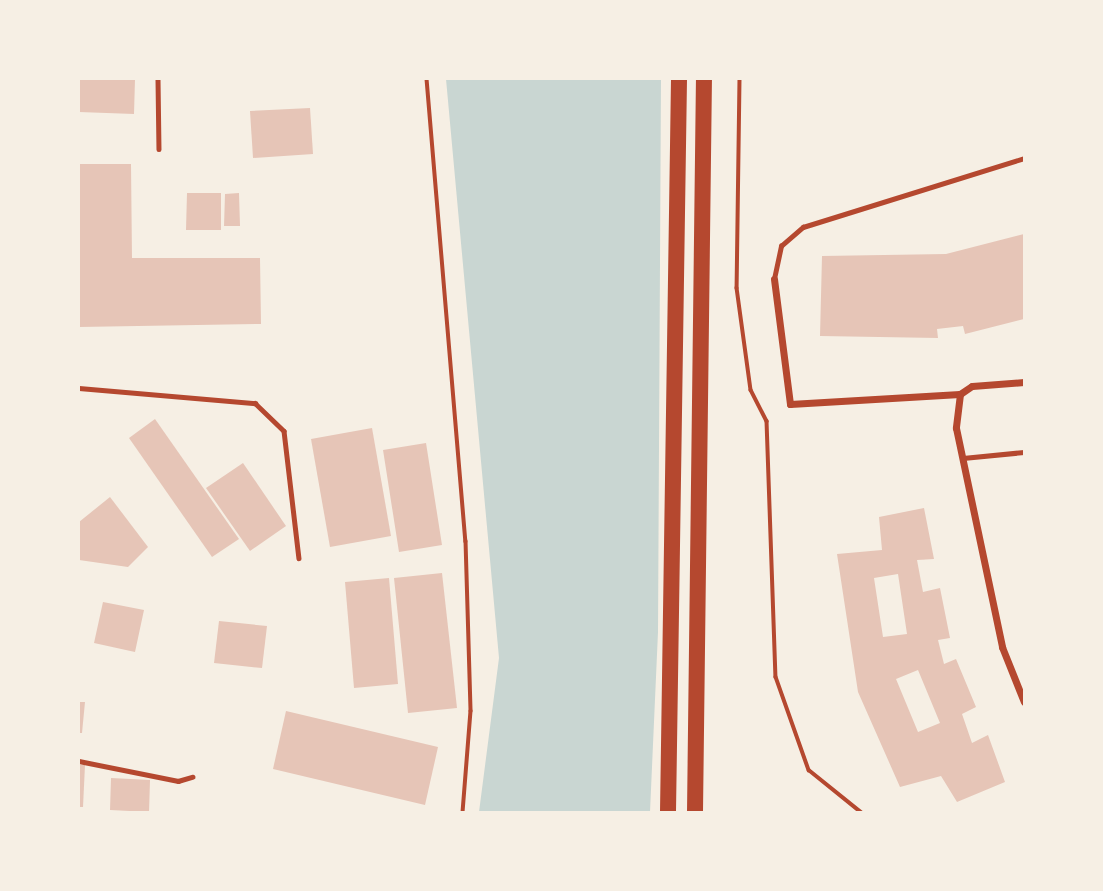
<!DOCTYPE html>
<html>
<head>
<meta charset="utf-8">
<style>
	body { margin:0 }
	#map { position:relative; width:1103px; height:891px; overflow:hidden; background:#f6efe4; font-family:"DM Sans",sans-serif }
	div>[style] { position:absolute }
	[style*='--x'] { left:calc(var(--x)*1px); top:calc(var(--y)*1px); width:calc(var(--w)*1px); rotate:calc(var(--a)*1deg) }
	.water>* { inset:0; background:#c9d6d2 }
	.building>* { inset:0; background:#e6c5b7 }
	.path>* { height:3.5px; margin:-1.75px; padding:0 1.75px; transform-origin:1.75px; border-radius:1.75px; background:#b5482f }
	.service>* { height:4.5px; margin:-2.25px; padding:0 2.25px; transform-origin:2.25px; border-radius:2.25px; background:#b5482f }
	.minor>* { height:7px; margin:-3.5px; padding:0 3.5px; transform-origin:3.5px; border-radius:3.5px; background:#b5482f }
	.motorway>* { height:16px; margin:-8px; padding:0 8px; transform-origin:8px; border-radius:8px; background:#b5482f }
	span { translate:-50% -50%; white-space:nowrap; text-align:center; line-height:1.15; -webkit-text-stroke:5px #f6efe4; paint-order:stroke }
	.frame { position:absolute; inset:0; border:80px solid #f6efe4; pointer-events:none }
</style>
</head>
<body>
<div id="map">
	<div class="water">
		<i style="clip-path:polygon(446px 79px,661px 79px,658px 632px,650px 812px,479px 812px,499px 658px)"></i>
	</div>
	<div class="building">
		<i style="clip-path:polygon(79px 79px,135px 79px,134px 114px,79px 112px)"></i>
		<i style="clip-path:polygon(310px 108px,313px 154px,253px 158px,250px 111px)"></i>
		<i style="clip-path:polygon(79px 164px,131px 164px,132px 258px,260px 258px,261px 324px,79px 327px)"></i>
		<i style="clip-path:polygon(187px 193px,221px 193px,221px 230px,186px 230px)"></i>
		<i style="clip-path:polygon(239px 193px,240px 226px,224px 226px,225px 194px)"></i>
		<i style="clip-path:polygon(1024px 234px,1024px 319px,965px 334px,963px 326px,937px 329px,938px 338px,820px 336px,822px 256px,946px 254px)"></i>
		<i style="clip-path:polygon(155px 419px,239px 539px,212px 557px,129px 438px)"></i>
		<i style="clip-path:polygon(372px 428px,391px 536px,330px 547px,311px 439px)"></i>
		<i style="clip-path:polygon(426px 443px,442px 545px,399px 552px,383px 450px)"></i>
		<i style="clip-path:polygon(243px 463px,286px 526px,250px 551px,206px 488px)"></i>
		<i style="clip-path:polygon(110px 497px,148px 547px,128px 567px,79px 560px,79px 522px)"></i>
		<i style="clip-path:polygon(evenodd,924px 508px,934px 559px,917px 560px,923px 592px,940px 588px,950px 638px,938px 640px,944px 664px,956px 659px,976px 707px,962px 714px,972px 743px,988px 735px,1005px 782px,957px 802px,941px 776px,900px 787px,858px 692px,837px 554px,882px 550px,879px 517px,924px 508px,898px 574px,907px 634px,883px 637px,874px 578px,898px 574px,924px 508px,918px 670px,940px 723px,918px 732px,896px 679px,918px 670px)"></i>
		<i style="clip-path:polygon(442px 573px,457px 708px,408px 713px,394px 578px)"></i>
		<i style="clip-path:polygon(389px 578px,398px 684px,354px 688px,345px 582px)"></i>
		<i style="clip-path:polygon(103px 602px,144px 610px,135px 652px,94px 643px)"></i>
		<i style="clip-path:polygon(219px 621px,267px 626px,262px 668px,214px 663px)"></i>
		<i style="clip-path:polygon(79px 702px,85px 702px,82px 733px,79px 733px)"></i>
		<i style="clip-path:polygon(286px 711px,438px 747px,425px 805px,273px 769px)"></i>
		<i style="clip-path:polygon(79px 765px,85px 765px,83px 807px,79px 807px)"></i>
		<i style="clip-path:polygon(111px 778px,150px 780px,149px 812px,110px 810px)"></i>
	</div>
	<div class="path">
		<i style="--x:427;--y:79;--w:464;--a:85.2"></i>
		<i style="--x:466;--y:541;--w:170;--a:88.3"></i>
		<i style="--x:471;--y:711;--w:101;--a:94.5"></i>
		<i style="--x:740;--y:79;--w:209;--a:90.8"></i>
		<i style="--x:737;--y:288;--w:103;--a:82.2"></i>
		<i style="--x:751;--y:390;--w:35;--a:63"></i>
		<i style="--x:767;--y:421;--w:256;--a:88"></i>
		<i style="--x:776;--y:677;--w:99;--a:70.5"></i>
		<i style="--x:809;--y:770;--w:67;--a:38.9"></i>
	</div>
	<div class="service">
		<i style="--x:158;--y:79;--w:70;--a:89.2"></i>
		<i style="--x:774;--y:279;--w:34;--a:-78"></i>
		<i style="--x:781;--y:246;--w:29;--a:-41"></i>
		<i style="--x:803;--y:227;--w:232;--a:-17.3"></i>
		<i style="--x:79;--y:388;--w:177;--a:4.9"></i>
		<i style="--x:255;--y:403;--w:40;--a:44"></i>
		<i style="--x:284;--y:431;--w:128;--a:83.3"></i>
		<i style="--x:963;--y:458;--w:61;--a:-5.6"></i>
		<i style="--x:79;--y:761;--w:101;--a:11.4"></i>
		<i style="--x:178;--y:781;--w:15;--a:-16"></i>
	</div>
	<div class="minor">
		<i style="--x:774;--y:279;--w:126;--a:82.7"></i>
		<i style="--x:790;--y:404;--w:170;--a:-3.4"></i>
		<i style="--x:960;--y:394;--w:34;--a:97"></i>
		<i style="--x:956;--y:428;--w:224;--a:78.1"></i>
		<i style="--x:1002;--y:647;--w:59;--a:68.2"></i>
		<i style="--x:960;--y:394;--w:14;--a:-34"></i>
		<i style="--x:972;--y:386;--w:52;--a:-4.4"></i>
	</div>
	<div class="motorway">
		<i style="--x:668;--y:812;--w:733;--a:-89.14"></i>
		<i style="--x:695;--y:812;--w:733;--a:-89.3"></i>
	</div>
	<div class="frame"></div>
</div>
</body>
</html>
